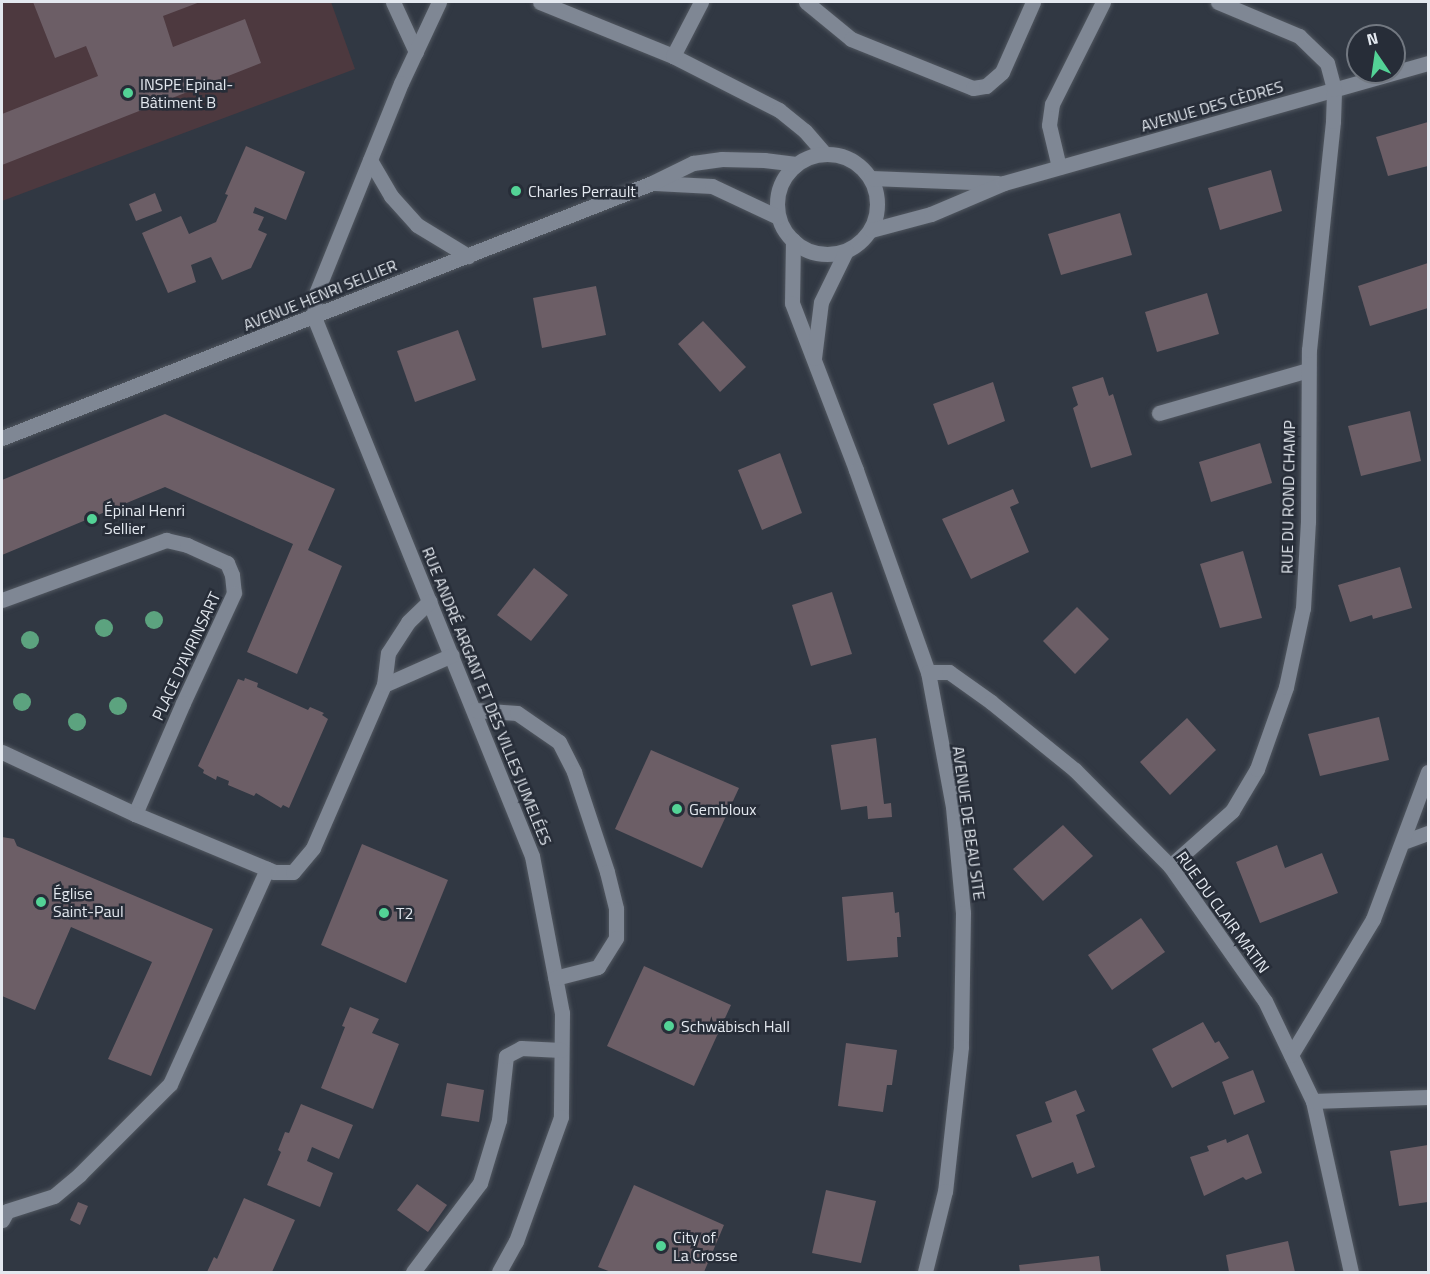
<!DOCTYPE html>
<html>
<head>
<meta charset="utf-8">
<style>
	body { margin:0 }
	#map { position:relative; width:1430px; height:1274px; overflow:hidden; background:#313843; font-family:"Titillium Web",sans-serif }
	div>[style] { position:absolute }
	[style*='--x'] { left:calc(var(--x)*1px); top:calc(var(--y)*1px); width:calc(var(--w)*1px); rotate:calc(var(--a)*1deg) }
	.education>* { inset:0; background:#4d393f }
	.building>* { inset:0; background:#6c5e66 }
	.roads { filter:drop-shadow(0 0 2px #515760) drop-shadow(0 0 2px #515760) }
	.minor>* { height:15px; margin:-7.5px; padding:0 7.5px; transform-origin:7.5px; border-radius:7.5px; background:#7f8794 }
	.minor>.ring { margin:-7.5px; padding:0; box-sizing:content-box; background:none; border:15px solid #7f8794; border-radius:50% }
	.trees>* { width:18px; height:18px; margin:-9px; border-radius:50%; background:#5ca37f }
	.dots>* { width:16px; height:16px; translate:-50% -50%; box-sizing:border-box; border:3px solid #272d38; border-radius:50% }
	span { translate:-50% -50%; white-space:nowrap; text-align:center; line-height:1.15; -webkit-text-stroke:5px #272d38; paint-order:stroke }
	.poi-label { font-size:16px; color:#e3e8ef }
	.left { translate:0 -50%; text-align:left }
	.street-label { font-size:16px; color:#e3e8ef }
	.frame { position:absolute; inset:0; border:3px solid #e3e8ef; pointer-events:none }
	.north { position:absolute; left:1346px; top:24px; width:60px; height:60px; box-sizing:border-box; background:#272d38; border:2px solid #727881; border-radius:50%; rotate:347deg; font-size:16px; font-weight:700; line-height:24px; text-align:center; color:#e3e8ef }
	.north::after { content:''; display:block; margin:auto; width:21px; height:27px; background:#53d396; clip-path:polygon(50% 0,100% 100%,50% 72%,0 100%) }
</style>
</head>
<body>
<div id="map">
	<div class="education">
		<i style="clip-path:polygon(2px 2px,331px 2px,355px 69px,2px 201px)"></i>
	</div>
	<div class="building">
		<i style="clip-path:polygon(33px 2px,200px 2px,163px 16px,173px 47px,245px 19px,261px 63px,2px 165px,2px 114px,98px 76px,86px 46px,55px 58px)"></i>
		<i style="clip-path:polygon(1428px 122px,1428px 166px,1388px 176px,1376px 137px)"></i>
		<i style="clip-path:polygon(246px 146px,305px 172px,286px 220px,255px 207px,253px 213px,264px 217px,258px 230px,267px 234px,251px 268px,222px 280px,211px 257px,191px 265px,196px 282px,168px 293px,142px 233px,181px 216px,189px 234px,216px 222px,228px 195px,225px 194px)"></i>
		<i style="clip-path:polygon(1271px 170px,1282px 211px,1220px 230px,1208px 188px)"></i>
		<i style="clip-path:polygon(155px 193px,162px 211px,136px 221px,129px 204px)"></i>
		<i style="clip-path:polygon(1120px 213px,1132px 255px,1061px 275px,1048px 234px)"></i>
		<i style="clip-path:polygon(1428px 263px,1428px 308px,1370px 326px,1358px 286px)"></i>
		<i style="clip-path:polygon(596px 286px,606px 335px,542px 348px,533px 298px)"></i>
		<i style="clip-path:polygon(1207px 293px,1219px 334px,1157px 352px,1145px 312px)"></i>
		<i style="clip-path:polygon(703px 321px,746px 367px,720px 392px,678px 344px)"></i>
		<i style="clip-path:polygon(458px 330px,476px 380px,415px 402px,397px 351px)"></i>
		<i style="clip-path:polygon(1103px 377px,1109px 396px,1113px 394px,1132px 455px,1091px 468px,1073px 408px,1078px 405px,1072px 387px)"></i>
		<i style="clip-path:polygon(993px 382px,1005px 421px,948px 445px,933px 404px)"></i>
		<i style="clip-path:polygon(1410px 411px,1421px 461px,1361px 476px,1348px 426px)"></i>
		<i style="clip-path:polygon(165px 414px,335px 489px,308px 550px,342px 566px,297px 674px,247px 652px,293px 544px,165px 487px,2px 555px,2px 480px)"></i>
		<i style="clip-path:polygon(1260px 443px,1272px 483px,1211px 502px,1199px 462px)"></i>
		<i style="clip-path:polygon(780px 453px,802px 513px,762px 530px,738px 470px)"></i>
		<i style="clip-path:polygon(1013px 489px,1019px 503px,1010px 507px,1029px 552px,971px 579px,942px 519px)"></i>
		<i style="clip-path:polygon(1243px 551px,1262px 618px,1220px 628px,1200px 564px)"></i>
		<i style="clip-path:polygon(1400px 567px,1412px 608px,1373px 619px,1372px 615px,1350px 622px,1338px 585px)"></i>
		<i style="clip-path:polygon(534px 568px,568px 595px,531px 641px,497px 615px)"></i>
		<i style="clip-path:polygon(832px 592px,852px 654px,811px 666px,792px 605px)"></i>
		<i style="clip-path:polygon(1077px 607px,1109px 639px,1075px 674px,1043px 641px)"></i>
		<i style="clip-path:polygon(245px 678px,258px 683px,257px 687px,308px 710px,310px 707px,324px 713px,322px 715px,328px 719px,289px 808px,283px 805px,281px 808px,256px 793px,254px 796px,228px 785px,229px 781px,217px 776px,216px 780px,203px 773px,204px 770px,198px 766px,238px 679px,244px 681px)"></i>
		<i style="clip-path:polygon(1379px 717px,1389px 760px,1320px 776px,1308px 734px)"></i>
		<i style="clip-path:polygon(1187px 718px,1216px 750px,1170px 795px,1140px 762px)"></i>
		<i style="clip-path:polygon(876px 738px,884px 804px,891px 803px,892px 817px,868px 819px,867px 806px,841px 810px,831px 745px)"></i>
		<i style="clip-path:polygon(651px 750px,739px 788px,702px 868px,615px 829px)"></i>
		<i style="clip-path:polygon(1063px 825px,1093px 856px,1043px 901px,1013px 869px)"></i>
		<i style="clip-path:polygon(2px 837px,14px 839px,17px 846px,213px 929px,151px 1076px,108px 1059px,152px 962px,71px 927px,35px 1010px,2px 996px)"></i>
		<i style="clip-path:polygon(362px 844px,448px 880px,406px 983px,321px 945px)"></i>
		<i style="clip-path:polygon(1277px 845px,1285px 868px,1322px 853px,1338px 893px,1260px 923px,1236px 862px)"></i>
		<i style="clip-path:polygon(893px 892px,895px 913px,899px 912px,901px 937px,897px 937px,898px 957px,847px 961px,842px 897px)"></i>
		<i style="clip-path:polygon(1141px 918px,1165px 952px,1112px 990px,1088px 955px)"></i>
		<i style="clip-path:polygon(644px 966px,731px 1005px,694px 1086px,607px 1046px)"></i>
		<i style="clip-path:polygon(350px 1007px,379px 1019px,372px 1033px,399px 1044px,373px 1109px,321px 1088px,345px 1027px,342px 1026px)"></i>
		<i style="clip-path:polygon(1203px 1022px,1215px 1043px,1219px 1041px,1229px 1058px,1172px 1088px,1152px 1049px)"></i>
		<i style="clip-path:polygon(846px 1043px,897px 1050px,892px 1085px,887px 1085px,883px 1112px,838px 1106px)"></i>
		<i style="clip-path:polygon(1253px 1070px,1265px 1102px,1234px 1115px,1222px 1082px)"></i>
		<i style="clip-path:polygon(447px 1083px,484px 1090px,479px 1122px,441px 1116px)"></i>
		<i style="clip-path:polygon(1076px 1090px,1085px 1111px,1076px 1115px,1095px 1167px,1077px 1174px,1073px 1162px,1032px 1178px,1016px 1135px,1052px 1122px,1045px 1102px)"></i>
		<i style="clip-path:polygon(301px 1104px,353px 1125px,339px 1159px,312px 1147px,307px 1161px,333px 1173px,320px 1207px,267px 1185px,281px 1152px,278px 1150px,285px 1132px,289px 1133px)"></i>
		<i style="clip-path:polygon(1248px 1134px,1262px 1173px,1246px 1180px,1243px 1177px,1204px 1196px,1190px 1157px,1209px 1151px,1207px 1146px,1226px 1139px,1227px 1143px)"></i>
		<i style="clip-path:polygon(1428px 1145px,1428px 1202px,1399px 1206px,1390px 1151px)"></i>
		<i style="clip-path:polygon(417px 1184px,447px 1205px,428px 1232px,397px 1210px)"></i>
		<i style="clip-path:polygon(634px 1185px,724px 1225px,704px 1272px,611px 1272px,598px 1267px)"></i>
		<i style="clip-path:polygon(826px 1190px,876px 1201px,861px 1263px,812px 1253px)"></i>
		<i style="clip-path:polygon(244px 1198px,295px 1220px,272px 1272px,207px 1272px,214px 1257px,217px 1259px)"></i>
		<i style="clip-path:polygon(78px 1202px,88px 1206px,80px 1225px,70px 1220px)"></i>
		<i style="clip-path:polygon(1288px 1241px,1295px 1272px,1229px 1272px,1226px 1255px)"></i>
		<i style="clip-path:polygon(1099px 1256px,1101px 1272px,1020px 1272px,1019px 1265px)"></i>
	</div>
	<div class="roads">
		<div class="minor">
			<i style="--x:393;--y:2;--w:55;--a:65.3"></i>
			<i style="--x:439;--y:2;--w:89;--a:115.1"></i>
			<i style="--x:401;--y:83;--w:230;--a:112"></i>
			<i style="--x:315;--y:296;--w:21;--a:93"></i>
			<i style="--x:314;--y:317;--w:581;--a:67.98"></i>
			<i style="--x:532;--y:856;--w:160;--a:79.2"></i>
			<i style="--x:562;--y:1013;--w:104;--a:90.6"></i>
			<i style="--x:561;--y:1117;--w:132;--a:109.9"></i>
			<i style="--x:516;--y:1241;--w:35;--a:119"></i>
			<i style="--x:540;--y:2;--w:144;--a:22.1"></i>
			<i style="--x:673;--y:56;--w:119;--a:27"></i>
			<i style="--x:779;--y:110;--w:33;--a:39"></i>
			<i style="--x:805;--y:131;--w:29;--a:49"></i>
			<i style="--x:806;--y:2;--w:58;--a:39.4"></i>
			<i style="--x:851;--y:39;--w:131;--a:21.9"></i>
			<i style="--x:973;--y:88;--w:13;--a:-9"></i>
			<i style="--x:986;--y:86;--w:21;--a:-41"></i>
			<i style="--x:1002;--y:72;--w:77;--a:-66.1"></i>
			<i style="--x:673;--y:56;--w:61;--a:-62.6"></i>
			<i class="ring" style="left:777px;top:154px;width:85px;height:85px"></i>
			<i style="--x:370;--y:160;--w:42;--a:59.7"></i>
			<i style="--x:391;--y:196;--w:39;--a:48"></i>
			<i style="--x:417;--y:225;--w:60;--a:31.3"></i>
			<i style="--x:1059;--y:167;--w:43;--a:-103.4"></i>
			<i style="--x:1049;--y:125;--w:21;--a:-82"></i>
			<i style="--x:1052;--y:104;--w:114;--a:-63.4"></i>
			<i style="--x:871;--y:178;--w:127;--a:2.3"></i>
			<i style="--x:655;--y:183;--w:57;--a:3"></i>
			<i style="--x:712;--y:186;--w:73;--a:25.2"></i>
			<i style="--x:871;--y:230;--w:62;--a:-14.9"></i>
			<i style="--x:931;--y:214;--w:79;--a:-23"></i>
			<i style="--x:1004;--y:183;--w:441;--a:-15.8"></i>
			<i style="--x:793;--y:240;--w:63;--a:90.9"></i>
			<i style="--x:792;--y:303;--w:179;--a:69"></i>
			<i style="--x:856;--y:470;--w:214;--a:70.4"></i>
			<i style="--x:928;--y:672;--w:137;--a:79.5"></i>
			<i style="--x:953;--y:807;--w:106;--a:84.6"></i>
			<i style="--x:963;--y:913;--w:134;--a:90.9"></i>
			<i style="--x:961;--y:1047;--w:145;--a:96.3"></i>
			<i style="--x:945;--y:1191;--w:83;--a:103.9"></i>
			<i style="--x:814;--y:358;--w:56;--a:-82.9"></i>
			<i style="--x:821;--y:302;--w:57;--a:-63.9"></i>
			<i style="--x:1159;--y:413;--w:155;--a:-16.1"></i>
			<i style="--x:2;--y:438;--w:698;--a:-21.42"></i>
			<i style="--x:652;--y:183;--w:46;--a:-26"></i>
			<i style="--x:693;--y:163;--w:29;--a:-8"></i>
			<i style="--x:722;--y:159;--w:42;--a:1.4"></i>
			<i style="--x:764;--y:160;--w:32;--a:7"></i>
			<i style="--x:2;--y:600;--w:175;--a:-20.1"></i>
			<i style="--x:166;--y:540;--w:22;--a:13"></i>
			<i style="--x:187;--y:545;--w:44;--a:24.2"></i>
			<i style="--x:227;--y:563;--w:13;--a:67"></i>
			<i style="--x:232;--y:575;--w:18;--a:84"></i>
			<i style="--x:234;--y:593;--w:121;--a:114.9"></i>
			<i style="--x:183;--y:703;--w:121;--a:113.4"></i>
			<i style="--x:928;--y:672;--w:21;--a:0"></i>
			<i style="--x:949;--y:672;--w:52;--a:35.5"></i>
			<i style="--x:991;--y:702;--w:108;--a:39"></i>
			<i style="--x:1075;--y:770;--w:135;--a:45.3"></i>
			<i style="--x:1170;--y:866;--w:165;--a:54.9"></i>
			<i style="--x:1265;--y:1001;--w:111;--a:64.4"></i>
			<i style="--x:1313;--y:1101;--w:175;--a:77.5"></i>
			<i style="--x:384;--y:685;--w:74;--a:-23.8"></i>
			<i style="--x:475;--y:710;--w:42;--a:4.1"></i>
			<i style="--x:517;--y:713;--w:51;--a:34.6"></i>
			<i style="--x:559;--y:742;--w:34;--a:63"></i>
			<i style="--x:574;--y:772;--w:105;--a:71.7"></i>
			<i style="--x:607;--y:872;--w:38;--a:76"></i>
			<i style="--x:616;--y:909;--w:29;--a:90"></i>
			<i style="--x:616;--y:938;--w:34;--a:122"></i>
			<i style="--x:598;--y:967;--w:44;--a:165.7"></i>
			<i style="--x:2;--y:752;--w:147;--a:25"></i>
			<i style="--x:135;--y:814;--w:151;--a:22.6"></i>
			<i style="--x:274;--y:872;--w:19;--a:0"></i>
			<i style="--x:293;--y:872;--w:31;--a:-50"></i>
			<i style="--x:313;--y:848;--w:178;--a:-66.5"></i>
			<i style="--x:384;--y:685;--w:32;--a:-83"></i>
			<i style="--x:388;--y:653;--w:37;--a:-57"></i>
			<i style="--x:408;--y:622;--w:30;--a:-44"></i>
			<i style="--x:1403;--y:842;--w:27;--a:-20"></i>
			<i style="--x:1170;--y:866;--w:83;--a:-41.6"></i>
			<i style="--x:1232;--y:811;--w:49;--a:-59.2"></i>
			<i style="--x:1257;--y:769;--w:87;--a:-70.5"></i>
			<i style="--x:1286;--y:687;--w:81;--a:-77.9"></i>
			<i style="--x:1303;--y:608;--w:86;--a:-86.7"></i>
			<i style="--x:1308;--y:522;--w:172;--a:-89.7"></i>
			<i style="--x:1309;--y:350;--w:230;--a:-84"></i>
			<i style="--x:1333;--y:121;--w:32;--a:-88"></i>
			<i style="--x:1334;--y:89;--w:27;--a:-105"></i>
			<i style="--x:1327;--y:63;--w:39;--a:-136"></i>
			<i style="--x:1299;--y:36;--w:88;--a:-157.2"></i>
			<i style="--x:1291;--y:1055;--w:159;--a:-58.9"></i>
			<i style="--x:1373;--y:919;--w:157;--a:-69.5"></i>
			<i style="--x:1313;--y:1101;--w:115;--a:-2"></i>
			<i style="--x:2;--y:1220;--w:10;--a:-61"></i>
			<i style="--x:7;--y:1211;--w:49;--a:-17.7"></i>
			<i style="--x:54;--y:1196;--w:34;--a:-40"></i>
			<i style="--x:80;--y:1174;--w:127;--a:-45"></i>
			<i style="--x:170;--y:1084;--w:236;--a:-65.7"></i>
			<i style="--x:413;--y:1272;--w:111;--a:-53"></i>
			<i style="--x:480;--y:1183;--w:66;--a:-73.2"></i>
			<i style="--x:499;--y:1120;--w:64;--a:-83.8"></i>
			<i style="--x:506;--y:1056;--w:17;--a:-28"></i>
			<i style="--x:521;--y:1048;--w:40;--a:2.9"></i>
		</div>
	</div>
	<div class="trees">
		<i style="left:154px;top:620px"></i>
		<i style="left:104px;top:628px"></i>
		<i style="left:30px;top:640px"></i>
		<i style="left:22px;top:702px"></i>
		<i style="left:118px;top:706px"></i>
		<i style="left:77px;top:722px"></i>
	</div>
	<div class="dots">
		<i style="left:128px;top:93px;background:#53d396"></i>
		<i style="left:516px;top:191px;background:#53d396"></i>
		<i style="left:92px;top:519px;background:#53d396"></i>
		<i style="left:677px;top:809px;background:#53d396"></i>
		<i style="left:41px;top:902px;background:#53d396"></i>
		<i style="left:384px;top:913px;background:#53d396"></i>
		<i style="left:669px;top:1026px;background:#53d396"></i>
		<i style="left:661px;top:1246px;background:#53d396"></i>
	</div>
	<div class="poi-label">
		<span class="left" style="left:140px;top:93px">INSPE Epinal-<br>Bâtiment B</span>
		<span class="left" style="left:528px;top:191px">Charles Perrault</span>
		<span class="left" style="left:104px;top:519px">Épinal Henri<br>Sellier</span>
		<span class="left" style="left:689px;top:809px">Gembloux</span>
		<span class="left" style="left:53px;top:902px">Église<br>Saint-Paul</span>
		<span class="left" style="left:396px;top:913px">T2</span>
		<span class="left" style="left:681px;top:1026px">Schwäbisch Hall</span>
		<span class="left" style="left:673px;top:1246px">City of<br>La Crosse</span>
	</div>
	<div class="street-label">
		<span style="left:1212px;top:106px;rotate:-16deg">AVENUE DES CÈDRES</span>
		<span style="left:320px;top:295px;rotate:-22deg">AVENUE HENRI SELLIER</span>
		<span style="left:1288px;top:497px;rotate:-89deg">RUE DU ROND CHAMP</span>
		<span style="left:186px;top:656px;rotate:-65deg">PLACE D'AVRINSART</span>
		<span style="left:487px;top:696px;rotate:68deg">RUE ANDRÉ ARGANT ET DES VILLES JUMELÉES</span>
		<span style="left:969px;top:823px;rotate:82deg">AVENUE DE BEAU SITE</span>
		<span style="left:1223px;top:912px;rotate:54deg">RUE DU CLAIR MATIN</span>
	</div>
	<div class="frame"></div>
	<div class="north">N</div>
</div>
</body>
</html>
